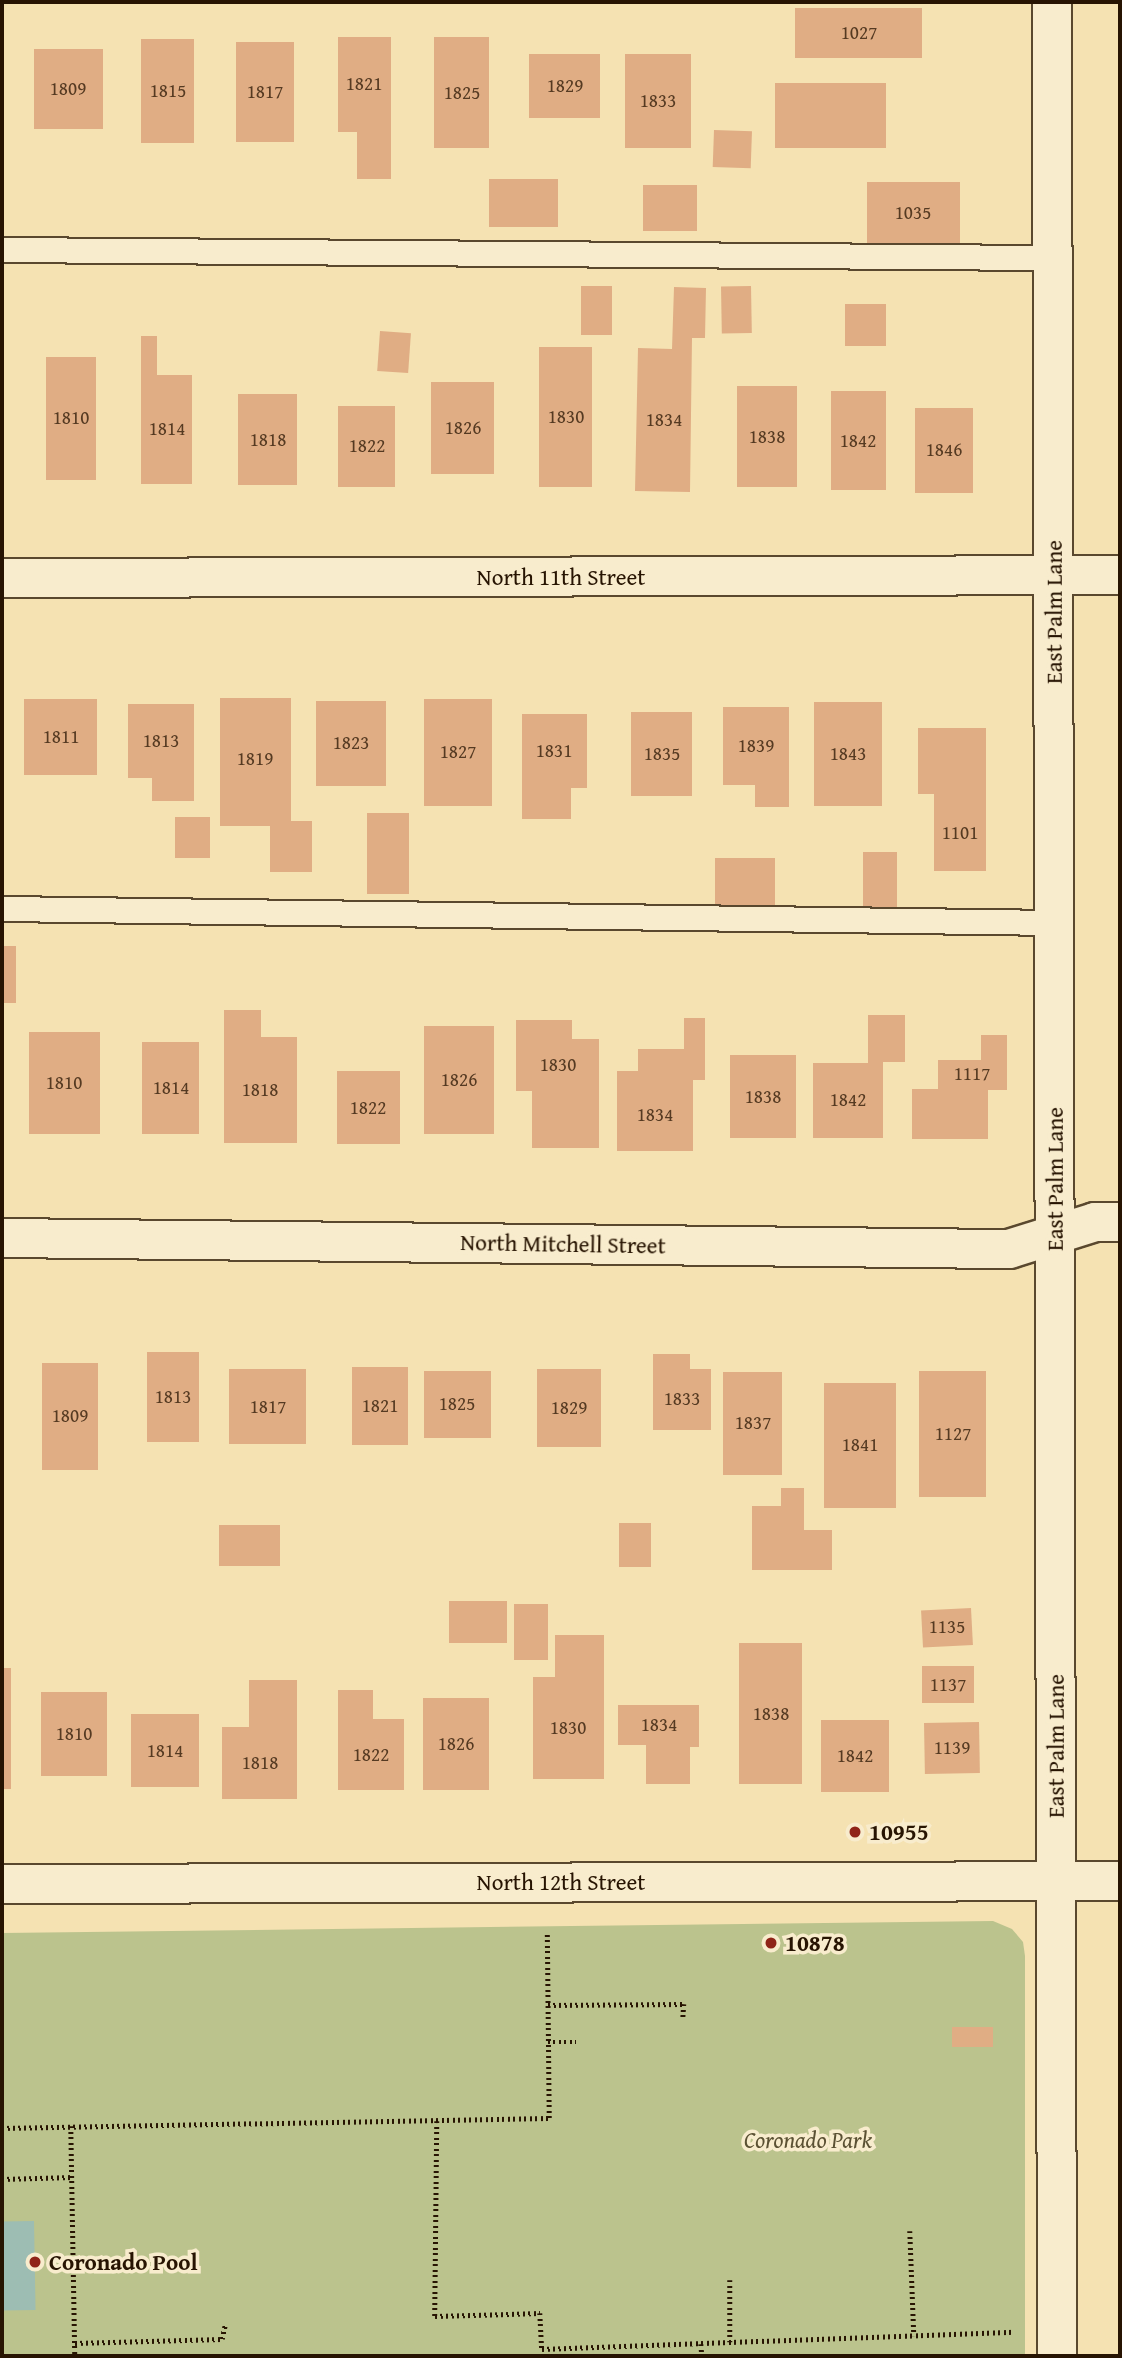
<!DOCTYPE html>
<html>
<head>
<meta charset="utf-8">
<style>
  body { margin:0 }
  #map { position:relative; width:1122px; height:2358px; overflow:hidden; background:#f5e2b2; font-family:"Gentium Book Plus",serif }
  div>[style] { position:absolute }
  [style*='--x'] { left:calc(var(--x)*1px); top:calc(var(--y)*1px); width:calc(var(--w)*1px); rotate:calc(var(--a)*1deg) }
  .green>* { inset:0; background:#bbc38d }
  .water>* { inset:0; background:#9dbdb3; transform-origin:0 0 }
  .building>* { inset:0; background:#e0ad84; transform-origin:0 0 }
  .path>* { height:4.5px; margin-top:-2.25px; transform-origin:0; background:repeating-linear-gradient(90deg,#271402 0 2px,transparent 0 5.5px) }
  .roads { filter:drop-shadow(2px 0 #5a482e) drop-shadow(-2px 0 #5a482e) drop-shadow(0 2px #5a482e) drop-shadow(0 -2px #5a482e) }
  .lane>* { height:24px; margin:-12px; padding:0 12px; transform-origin:12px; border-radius:12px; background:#f8eccd }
  .street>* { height:38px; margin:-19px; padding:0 19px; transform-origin:19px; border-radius:19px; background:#f8eccd }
  .secondary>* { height:38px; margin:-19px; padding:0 19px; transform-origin:19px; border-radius:19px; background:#f8eccd }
  .dots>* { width:19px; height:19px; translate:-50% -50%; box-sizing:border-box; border:4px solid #f8eccd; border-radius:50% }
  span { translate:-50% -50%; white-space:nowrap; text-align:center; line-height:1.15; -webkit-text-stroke:7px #f8eccd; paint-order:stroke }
  .number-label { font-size:19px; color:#553a22 }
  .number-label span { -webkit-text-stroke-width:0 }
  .street-label { font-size:23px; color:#271402 }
  .poi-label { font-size:23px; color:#271402; font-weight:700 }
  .left { translate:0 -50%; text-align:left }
  .park-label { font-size:23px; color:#5b5133; font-style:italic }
  .frame { position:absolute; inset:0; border:4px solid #271402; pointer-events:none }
</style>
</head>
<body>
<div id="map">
  <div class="green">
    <div style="clip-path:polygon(993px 1921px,1012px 1929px,1023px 1942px,1025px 1956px,1025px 2356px,2px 2356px,2px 1933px)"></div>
  </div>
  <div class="water">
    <div style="left:34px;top:2221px;width:89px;height:32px;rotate:89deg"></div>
  </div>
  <div class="building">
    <div style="left:795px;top:8px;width:127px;height:50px"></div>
    <div style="clip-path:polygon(338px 37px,391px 37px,391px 179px,357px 179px,357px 132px,338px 132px)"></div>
    <div style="left:434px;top:37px;width:55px;height:111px"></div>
    <div style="left:141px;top:39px;width:53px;height:104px"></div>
    <div style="left:236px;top:42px;width:58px;height:100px"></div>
    <div style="left:34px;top:49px;width:69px;height:80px"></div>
    <div style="left:529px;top:54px;width:71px;height:64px"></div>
    <div style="left:625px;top:54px;width:66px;height:94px"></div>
    <div style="left:775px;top:83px;width:111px;height:65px"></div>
    <div style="left:714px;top:130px;width:38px;height:37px;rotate:2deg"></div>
    <div style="left:489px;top:179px;width:69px;height:48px"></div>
    <div style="left:867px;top:182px;width:93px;height:63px"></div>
    <div style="left:643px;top:185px;width:54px;height:46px"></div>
    <div style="left:581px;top:286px;width:31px;height:49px"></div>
    <div style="left:751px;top:286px;width:47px;height:30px;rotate:89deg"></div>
    <div style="clip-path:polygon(674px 287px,706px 288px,705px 338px,692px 338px,690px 492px,635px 491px,638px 348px,672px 349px)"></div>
    <div style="left:845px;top:304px;width:41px;height:42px"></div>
    <div style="left:380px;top:331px;width:31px;height:40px;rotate:4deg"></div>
    <div style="clip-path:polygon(141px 336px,157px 336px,157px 375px,192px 375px,192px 484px,141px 484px)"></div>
    <div style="left:539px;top:347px;width:53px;height:140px"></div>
    <div style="left:46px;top:357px;width:50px;height:123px"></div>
    <div style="left:431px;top:382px;width:63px;height:92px"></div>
    <div style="left:737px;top:386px;width:60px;height:101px"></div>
    <div style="left:831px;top:391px;width:55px;height:99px"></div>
    <div style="left:238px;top:394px;width:59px;height:91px"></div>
    <div style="left:338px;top:406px;width:57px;height:81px"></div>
    <div style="left:915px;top:408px;width:58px;height:85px"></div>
    <div style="clip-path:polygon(220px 698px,291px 698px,291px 821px,312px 821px,312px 872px,270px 872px,270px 826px,220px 826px)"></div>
    <div style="left:24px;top:699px;width:73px;height:76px"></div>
    <div style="left:424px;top:699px;width:68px;height:107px"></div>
    <div style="left:316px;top:701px;width:70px;height:85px"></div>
    <div style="left:814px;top:702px;width:68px;height:104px"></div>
    <div style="clip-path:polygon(128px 704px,194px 704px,194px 801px,152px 801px,152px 778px,128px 778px)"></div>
    <div style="clip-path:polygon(723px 707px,789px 707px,789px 807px,755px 807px,755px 785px,723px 785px)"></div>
    <div style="left:631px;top:712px;width:61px;height:84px"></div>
    <div style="clip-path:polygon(522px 714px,587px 714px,587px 788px,571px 788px,571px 819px,522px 819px)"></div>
    <div style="clip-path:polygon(918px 728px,986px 728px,986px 871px,934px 871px,934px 794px,918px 794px)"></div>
    <div style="left:367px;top:813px;width:42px;height:81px"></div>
    <div style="left:175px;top:817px;width:35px;height:41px"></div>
    <div style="left:863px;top:852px;width:34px;height:58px"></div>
    <div style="left:715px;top:858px;width:60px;height:52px"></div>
    <div style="left:2px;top:946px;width:14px;height:57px"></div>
    <div style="clip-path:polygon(224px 1010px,261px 1010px,261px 1037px,297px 1037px,297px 1143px,224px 1143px)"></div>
    <div style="clip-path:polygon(868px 1015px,905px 1015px,905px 1062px,883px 1062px,883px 1138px,813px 1138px,813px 1063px,868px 1063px)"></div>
    <div style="clip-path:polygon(684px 1018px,705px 1018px,705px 1080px,693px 1080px,693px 1151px,617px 1151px,617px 1071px,638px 1071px,638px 1049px,684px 1049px)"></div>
    <div style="clip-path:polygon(516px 1020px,572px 1020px,572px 1039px,599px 1039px,599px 1148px,532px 1148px,532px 1091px,516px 1091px)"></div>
    <div style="left:424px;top:1026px;width:70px;height:108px"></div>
    <div style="left:29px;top:1032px;width:71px;height:102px"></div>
    <div style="clip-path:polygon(981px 1035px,1007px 1035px,1007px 1090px,988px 1090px,988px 1139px,912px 1139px,912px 1089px,938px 1089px,938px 1060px,981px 1060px)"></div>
    <div style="left:142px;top:1042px;width:57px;height:92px"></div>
    <div style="left:730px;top:1055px;width:66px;height:83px"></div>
    <div style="left:337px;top:1071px;width:63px;height:73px"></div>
    <div style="left:147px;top:1352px;width:52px;height:90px"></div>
    <div style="clip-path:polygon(653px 1354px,690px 1354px,690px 1369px,711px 1369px,711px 1430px,653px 1430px)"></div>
    <div style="left:42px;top:1363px;width:56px;height:107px"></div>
    <div style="left:352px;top:1367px;width:56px;height:78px"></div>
    <div style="left:229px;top:1369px;width:77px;height:75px"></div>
    <div style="left:537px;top:1369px;width:64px;height:78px"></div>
    <div style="left:424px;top:1371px;width:67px;height:67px"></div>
    <div style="left:919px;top:1371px;width:67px;height:126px"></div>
    <div style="left:723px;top:1372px;width:59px;height:103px"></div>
    <div style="left:824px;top:1383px;width:72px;height:125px"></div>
    <div style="clip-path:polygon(781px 1488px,804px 1488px,804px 1530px,832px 1530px,832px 1570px,752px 1570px,752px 1506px,781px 1506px)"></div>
    <div style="left:619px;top:1523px;width:32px;height:44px"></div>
    <div style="left:219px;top:1525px;width:61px;height:41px"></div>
    <div style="left:449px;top:1601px;width:58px;height:42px"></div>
    <div style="left:514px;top:1604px;width:34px;height:56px"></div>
    <div style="left:971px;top:1608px;width:37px;height:50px;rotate:87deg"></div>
    <div style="clip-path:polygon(555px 1635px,604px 1635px,604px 1779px,533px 1779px,533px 1677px,555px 1677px)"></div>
    <div style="left:739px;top:1643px;width:63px;height:141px"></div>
    <div style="left:974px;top:1666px;width:37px;height:52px;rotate:90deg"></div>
    <div style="left:2px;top:1668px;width:9px;height:121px"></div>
    <div style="clip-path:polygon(249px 1680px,297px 1680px,297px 1799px,222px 1799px,222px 1727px,249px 1727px)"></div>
    <div style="clip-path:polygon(338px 1690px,373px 1690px,373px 1719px,404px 1719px,404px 1790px,338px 1790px)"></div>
    <div style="left:41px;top:1692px;width:66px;height:84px"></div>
    <div style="left:423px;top:1698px;width:66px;height:92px"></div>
    <div style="clip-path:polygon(618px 1705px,699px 1705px,699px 1747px,690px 1747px,690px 1784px,646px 1784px,646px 1745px,618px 1745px)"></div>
    <div style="left:131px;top:1714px;width:68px;height:73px"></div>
    <div style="left:821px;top:1720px;width:68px;height:72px"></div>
    <div style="left:979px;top:1722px;width:51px;height:55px;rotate:89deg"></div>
    <div style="left:952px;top:2027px;width:41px;height:20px"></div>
  </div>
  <div class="path">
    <div style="--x:548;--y:2005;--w:136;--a:-0.4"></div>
    <div style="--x:684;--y:2004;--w:15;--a:94"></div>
    <div style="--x:548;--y:2042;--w:28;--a:0"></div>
    <div style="--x:437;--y:2121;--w:195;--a:90.6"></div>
    <div style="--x:435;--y:2316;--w:105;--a:-1.6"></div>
    <div style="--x:540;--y:2313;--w:36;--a:87"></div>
    <div style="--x:542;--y:2349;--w:473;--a:-2.1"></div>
    <div style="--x:71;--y:2126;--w:230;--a:89"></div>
    <div style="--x:2;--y:2128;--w:547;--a:-1.05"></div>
    <div style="--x:549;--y:2118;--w:186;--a:-90.6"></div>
    <div style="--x:2;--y:2179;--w:71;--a:-1.6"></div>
    <div style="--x:910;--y:2231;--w:105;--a:87.8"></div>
    <div style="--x:730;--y:2280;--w:62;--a:90"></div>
    <div style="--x:75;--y:2343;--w:147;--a:-1.6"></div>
    <div style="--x:222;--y:2339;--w:14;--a:-78"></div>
    <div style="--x:701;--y:2344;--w:12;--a:85"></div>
  </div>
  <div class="roads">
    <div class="lane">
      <div style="--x:2;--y:250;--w:1051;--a:0.44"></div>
      <div style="--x:2;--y:909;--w:1052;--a:0.76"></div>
    </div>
    <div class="street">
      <div style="--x:1052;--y:2;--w:2354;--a:89.88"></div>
      <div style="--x:2;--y:578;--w:1118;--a:-0.15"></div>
      <div style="--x:2;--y:1238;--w:1007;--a:0.63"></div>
      <div style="--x:1009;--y:1249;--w:90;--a:-17.4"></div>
      <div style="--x:1095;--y:1222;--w:25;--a:0"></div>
    </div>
    <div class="secondary">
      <div style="--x:2;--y:1884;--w:1118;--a:-0.15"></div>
    </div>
  </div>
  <div class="dots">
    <div style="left:855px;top:1832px;background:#8f2418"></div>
    <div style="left:771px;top:1943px;background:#8f2418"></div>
    <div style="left:35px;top:2262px;background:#8f2418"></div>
  </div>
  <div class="number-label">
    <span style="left:859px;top:33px">1027</span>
    <span style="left:364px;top:84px">1821</span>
    <span style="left:565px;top:86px">1829</span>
    <span style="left:68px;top:89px">1809</span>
    <span style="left:168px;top:91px">1815</span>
    <span style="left:265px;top:92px">1817</span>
    <span style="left:462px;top:93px">1825</span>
    <span style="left:658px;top:101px">1833</span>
    <span style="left:913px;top:213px">1035</span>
    <span style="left:566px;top:417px">1830</span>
    <span style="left:71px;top:418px">1810</span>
    <span style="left:664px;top:420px">1834</span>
    <span style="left:463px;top:428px">1826</span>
    <span style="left:167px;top:429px">1814</span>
    <span style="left:767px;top:437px">1838</span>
    <span style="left:268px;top:440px">1818</span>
    <span style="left:858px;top:441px">1842</span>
    <span style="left:367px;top:446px">1822</span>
    <span style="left:944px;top:450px">1846</span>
    <span style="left:61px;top:737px">1811</span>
    <span style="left:161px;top:741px">1813</span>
    <span style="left:351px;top:743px">1823</span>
    <span style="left:756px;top:746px">1839</span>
    <span style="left:554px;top:751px">1831</span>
    <span style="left:458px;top:752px">1827</span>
    <span style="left:662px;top:754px">1835</span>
    <span style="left:848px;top:754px">1843</span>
    <span style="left:255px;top:759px">1819</span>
    <span style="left:960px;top:833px">1101</span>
    <span style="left:558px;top:1065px">1830</span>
    <span style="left:972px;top:1074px">1117</span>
    <span style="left:459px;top:1080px">1826</span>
    <span style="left:64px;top:1083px">1810</span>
    <span style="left:171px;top:1088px">1814</span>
    <span style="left:260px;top:1090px">1818</span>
    <span style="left:763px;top:1097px">1838</span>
    <span style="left:848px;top:1100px">1842</span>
    <span style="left:368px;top:1108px">1822</span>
    <span style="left:655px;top:1115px">1834</span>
    <span style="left:173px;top:1397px">1813</span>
    <span style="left:682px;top:1399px">1833</span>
    <span style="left:457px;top:1404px">1825</span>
    <span style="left:380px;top:1406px">1821</span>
    <span style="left:268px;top:1407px">1817</span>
    <span style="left:569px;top:1408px">1829</span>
    <span style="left:70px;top:1416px">1809</span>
    <span style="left:753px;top:1423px">1837</span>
    <span style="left:953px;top:1434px">1127</span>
    <span style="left:860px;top:1445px">1841</span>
    <span style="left:947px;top:1627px">1135</span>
    <span style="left:948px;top:1685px">1137</span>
    <span style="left:771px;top:1714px">1838</span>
    <span style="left:659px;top:1725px">1834</span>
    <span style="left:568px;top:1728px">1830</span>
    <span style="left:74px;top:1734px">1810</span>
    <span style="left:456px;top:1744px">1826</span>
    <span style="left:952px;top:1748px">1139</span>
    <span style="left:165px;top:1751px">1814</span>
    <span style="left:371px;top:1755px">1822</span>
    <span style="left:855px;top:1756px">1842</span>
    <span style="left:260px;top:1763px">1818</span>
  </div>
  <div class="street-label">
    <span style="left:561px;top:577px">North 11th Street</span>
    <span style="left:1054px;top:612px;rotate:-90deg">East Palm Lane</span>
    <span style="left:1055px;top:1179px;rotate:-90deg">East Palm Lane</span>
    <span style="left:563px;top:1244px;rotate:1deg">North Mitchell Street</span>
    <span style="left:1056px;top:1746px;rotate:-90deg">East Palm Lane</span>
    <span style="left:561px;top:1882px">North 12th Street</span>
  </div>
  <div class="poi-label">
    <span class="left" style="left:869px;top:1832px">10955</span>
    <span class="left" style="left:785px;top:1943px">10878</span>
    <span class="left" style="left:49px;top:2262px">Coronado Pool</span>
  </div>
  <div class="park-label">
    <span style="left:808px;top:2140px">Coronado Park</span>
  </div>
  <div class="frame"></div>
</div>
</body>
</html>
